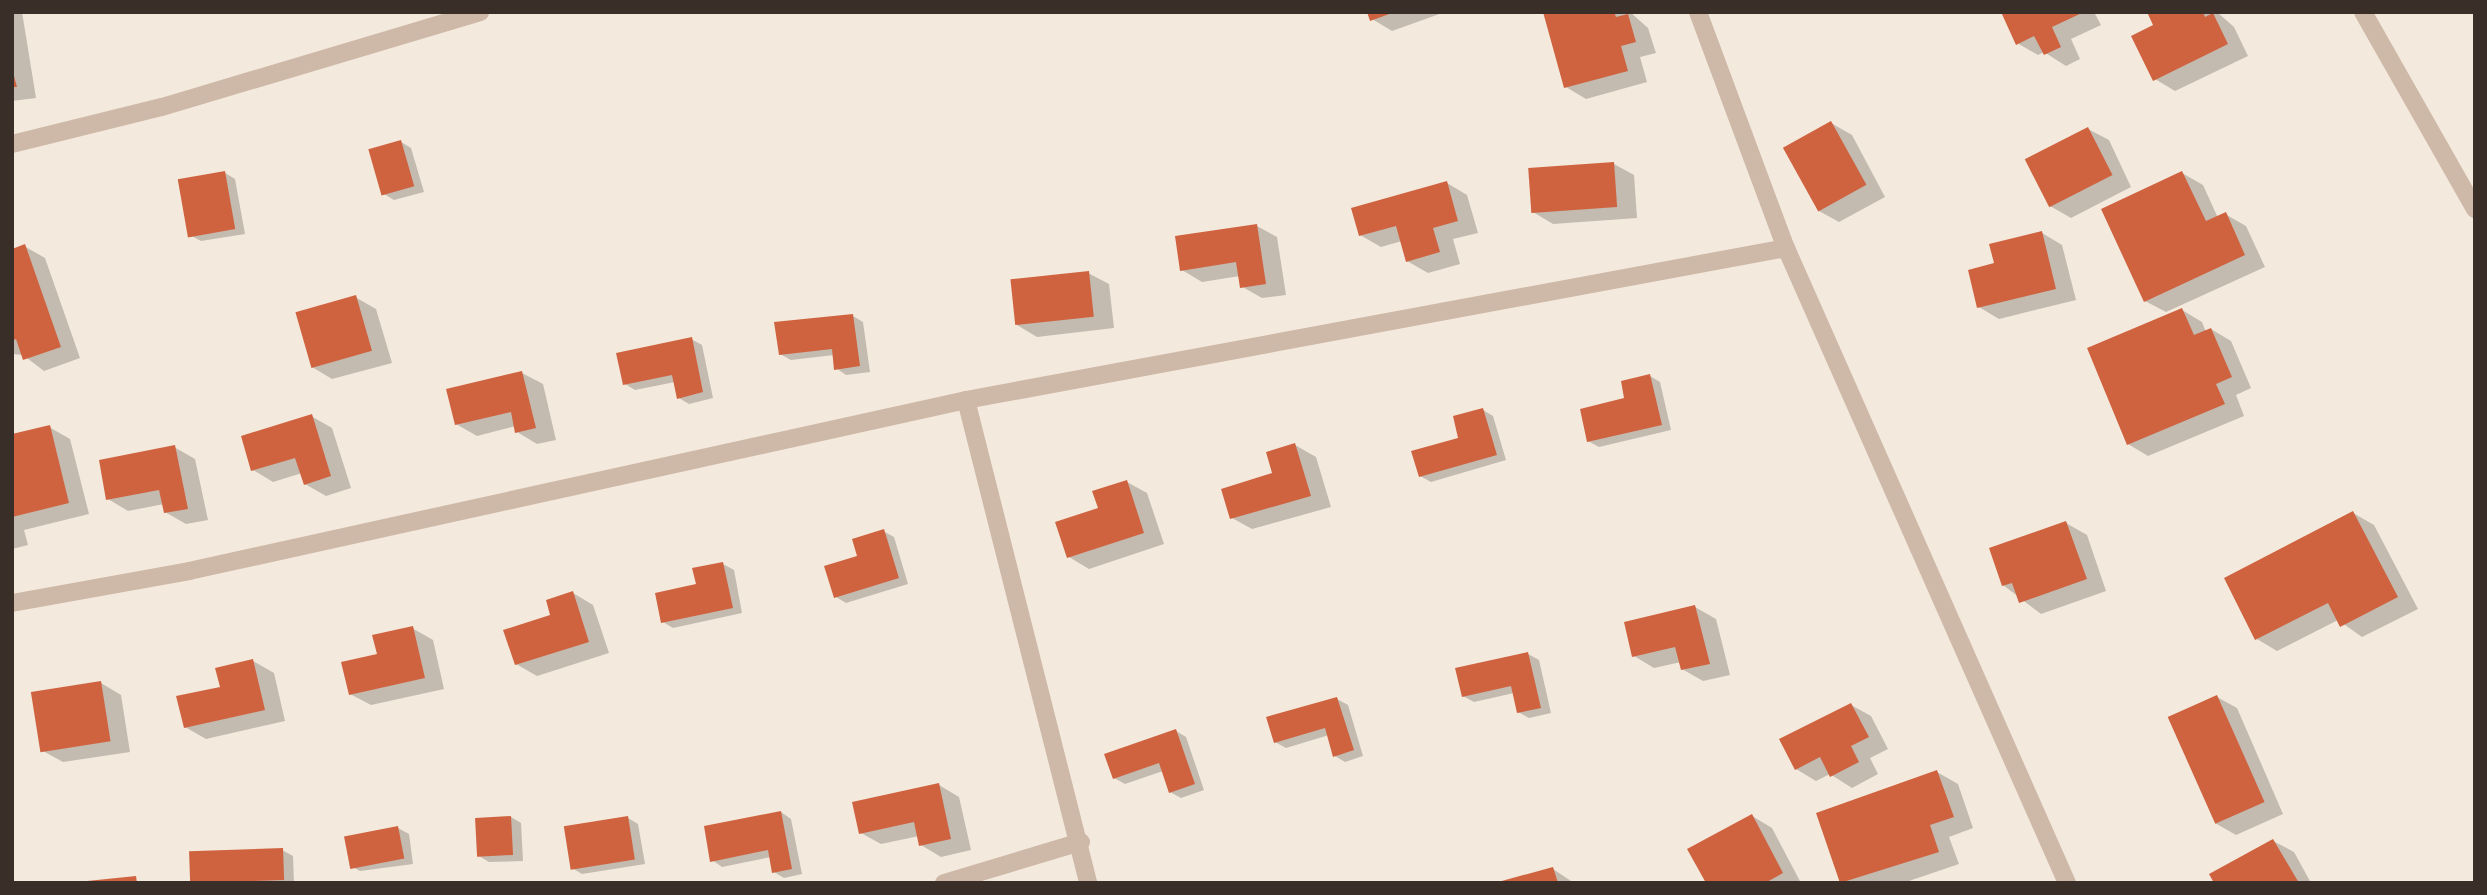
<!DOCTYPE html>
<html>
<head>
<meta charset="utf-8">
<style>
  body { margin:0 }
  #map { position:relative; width:2487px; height:895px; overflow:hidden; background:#f4e9dd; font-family:"Roboto Condensed",sans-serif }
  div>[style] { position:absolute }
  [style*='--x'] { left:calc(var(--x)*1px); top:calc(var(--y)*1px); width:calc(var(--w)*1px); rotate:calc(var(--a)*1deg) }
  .shadow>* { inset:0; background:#0003 }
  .building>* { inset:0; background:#cf6340; transform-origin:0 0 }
  .minor>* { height:18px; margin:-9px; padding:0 9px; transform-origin:9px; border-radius:9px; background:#ceb9a8 }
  span { translate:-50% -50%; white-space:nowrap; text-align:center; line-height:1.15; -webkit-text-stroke:6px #fbf3ea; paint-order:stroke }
  .frame { position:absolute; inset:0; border:14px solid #3a2e28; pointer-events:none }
</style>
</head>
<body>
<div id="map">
  <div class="shadow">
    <div style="clip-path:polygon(12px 12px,22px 12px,36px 98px,12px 101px)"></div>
    <div style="clip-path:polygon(1369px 12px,1445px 12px,1392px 31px,1372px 19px)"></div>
    <div style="clip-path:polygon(1545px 12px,1630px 12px,1648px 28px,1656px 53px,1640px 57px,1647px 82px,1586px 99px,1566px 87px)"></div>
    <div style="clip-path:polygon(2003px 12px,2094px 12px,2101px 25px,2071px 39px,2080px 59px,2066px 66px,2044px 52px,2038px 55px,2017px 43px)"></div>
    <div style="clip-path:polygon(2149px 12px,2217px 12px,2234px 27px,2248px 56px,2175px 91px,2155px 79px,2156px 25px)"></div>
    <div style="clip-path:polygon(1831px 123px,1852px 135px,1885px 197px,1839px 222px,1819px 211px)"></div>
    <div style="clip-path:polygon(2088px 129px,2109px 140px,2131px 187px,2071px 218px,2050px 206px)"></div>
    <div style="clip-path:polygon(401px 142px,411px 148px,424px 192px,394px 200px,384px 194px)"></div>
    <div style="clip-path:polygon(1614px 164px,1634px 175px,1637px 218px,1553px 224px,1533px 212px)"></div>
    <div style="clip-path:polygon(225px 173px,235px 179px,245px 234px,201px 241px,190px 235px)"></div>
    <div style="clip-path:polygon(2182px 173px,2203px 185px,2218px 218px,2225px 214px,2246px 226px,2265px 267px,2166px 312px,2145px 301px)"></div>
    <div style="clip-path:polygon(1447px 183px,1467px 195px,1478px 233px,1453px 239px,1460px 264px,1428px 273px,1407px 261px,1402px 241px,1381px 247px,1360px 235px)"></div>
    <div style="clip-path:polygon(1257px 226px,1277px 237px,1286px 295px,1262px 298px,1241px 286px,1240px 276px,1202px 282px,1182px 270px)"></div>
    <div style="clip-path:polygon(2042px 233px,2062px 245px,2076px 300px,1999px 319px,1979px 307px,1996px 265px)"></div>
    <div style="clip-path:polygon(24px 246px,45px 258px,80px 358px,44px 371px,23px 355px,12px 354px,12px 250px)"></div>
    <div style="clip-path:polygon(1088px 273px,1109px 284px,1114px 328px,1037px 337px,1017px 325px)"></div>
    <div style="clip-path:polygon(355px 297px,376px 309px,392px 363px,332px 379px,312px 367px)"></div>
    <div style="clip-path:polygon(2182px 310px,2202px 322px,2206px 332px,2211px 329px,2231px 341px,2251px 388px,2236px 395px,2244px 416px,2148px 456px,2128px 444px)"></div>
    <div style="clip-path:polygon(853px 316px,863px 322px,870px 372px,846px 375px,836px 368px,834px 355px,791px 360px,780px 354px)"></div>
    <div style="clip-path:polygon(691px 339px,702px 345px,713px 398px,689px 404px,679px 398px,675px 382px,635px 390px,625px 384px)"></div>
    <div style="clip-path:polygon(522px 373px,543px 384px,556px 440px,537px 444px,517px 432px,516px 426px,477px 436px,456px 424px)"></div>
    <div style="clip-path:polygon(1650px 376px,1660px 382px,1671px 430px,1599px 447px,1588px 441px)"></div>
    <div style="clip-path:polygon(1483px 410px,1493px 416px,1506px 460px,1431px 482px,1420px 476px,1461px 439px)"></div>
    <div style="clip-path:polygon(311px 416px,332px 428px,351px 488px,326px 496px,305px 484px,302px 473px,273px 482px,253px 470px)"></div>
    <div style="clip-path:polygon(49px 427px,70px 439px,89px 514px,24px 530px,28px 545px,12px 549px,12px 436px)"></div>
    <div style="clip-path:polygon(1295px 445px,1316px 457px,1331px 507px,1252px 529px,1232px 518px,1275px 475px)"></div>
    <div style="clip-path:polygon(174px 447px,195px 459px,208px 520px,186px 524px,165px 512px,164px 504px,128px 511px,108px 499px)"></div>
    <div style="clip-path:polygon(1127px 482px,1147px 493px,1164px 544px,1089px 569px,1069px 557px,1100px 510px)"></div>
    <div style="clip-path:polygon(2353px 513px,2374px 525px,2418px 609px,2362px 637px,2338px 620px,2277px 651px,2257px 639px)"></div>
    <div style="clip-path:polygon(2066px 523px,2087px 535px,2106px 591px,2041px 614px,2003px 585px)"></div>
    <div style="clip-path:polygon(883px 531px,894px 537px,908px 584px,846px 603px,836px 597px,859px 558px)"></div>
    <div style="clip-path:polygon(723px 564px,734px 570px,742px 613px,673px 628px,663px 622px)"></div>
    <div style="clip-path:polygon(573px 593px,593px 605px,609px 653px,537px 676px,516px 664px)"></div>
    <div style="clip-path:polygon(1695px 607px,1716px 619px,1730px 675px,1703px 681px,1682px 669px,1681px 662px,1654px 668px,1634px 656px)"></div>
    <div style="clip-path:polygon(412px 628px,433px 640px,444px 689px,371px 705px,350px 694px,379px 656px)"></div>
    <div style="clip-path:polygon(1528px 654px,1539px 660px,1551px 713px,1529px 718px,1518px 712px,1514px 693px,1474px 702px,1463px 696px)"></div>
    <div style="clip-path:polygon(253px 661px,274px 673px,285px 721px,206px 739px,185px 727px)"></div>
    <div style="clip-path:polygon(101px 683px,121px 695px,130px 752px,63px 762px,43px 751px)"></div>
    <div style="clip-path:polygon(2217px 697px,2237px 708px,2283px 814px,2236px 835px,2215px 823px)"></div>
    <div style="clip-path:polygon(1337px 699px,1348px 705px,1363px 756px,1345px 762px,1335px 756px,1329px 735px,1286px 748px,1275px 742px)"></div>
    <div style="clip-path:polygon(1851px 705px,1871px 716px,1888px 749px,1870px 758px,1878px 774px,1852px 788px,1830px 774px,1816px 781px,1796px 769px)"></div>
    <div style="clip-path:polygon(1176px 731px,1186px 737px,1204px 790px,1181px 798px,1170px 792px,1163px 771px,1125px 784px,1114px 778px)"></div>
    <div style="clip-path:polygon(1937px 772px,1958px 784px,1973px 828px,1949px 837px,1959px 864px,1903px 883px,1842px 883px,1818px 814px)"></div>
    <div style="clip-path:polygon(939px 785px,959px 797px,971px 850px,941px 857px,921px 845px,919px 836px,881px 844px,861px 833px)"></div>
    <div style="clip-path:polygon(781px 812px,791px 819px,802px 874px,784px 878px,774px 872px,771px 857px,722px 867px,712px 860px)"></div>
    <div style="clip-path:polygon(1752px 816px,1772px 828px,1801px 883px,1708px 883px)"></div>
    <div style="clip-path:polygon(511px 817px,521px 823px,523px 861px,489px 862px,479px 856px)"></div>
    <div style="clip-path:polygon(628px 818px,638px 824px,645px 864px,582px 874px,572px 868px)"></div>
    <div style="clip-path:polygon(398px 828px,409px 834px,413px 864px,360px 871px,349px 865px)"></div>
    <div style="clip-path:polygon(2273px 841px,2294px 852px,2311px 883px,2216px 883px)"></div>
    <div style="clip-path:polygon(282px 850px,293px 856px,294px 883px,193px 883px)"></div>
    <div style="clip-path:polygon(1553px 869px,1574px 883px,1501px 883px)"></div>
  </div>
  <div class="building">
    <div style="clip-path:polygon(1367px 12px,1392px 12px,1392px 13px,1370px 21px)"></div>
    <div style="clip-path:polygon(1543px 12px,1614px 12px,1616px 17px,1628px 14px,1636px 42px,1621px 46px,1628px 71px,1564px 88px)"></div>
    <div style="clip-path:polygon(2001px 12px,2084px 12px,2052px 27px,2061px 47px,2044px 55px,2034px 36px,2016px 45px)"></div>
    <div style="clip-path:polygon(2147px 12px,2203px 12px,2205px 17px,2213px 13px,2228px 44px,2153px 81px,2131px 36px,2153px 25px)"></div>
    <div style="clip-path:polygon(12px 69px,17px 87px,12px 87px)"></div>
    <div style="left:1831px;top:121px;width:73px;height:55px;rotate:61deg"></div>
    <div style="left:2088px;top:127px;width:54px;height:71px;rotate:63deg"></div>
    <div style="left:401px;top:140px;width:48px;height:34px;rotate:74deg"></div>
    <div style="left:1614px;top:162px;width:45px;height:86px;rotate:86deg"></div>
    <div style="left:225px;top:171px;width:59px;height:48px;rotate:80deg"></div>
    <div style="clip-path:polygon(2182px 171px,2206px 221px,2226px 212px,2245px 255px,2144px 302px,2101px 209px)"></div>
    <div style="clip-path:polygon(1447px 181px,1458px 221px,1433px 228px,1440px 252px,1406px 262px,1396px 226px,1359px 236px,1351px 208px)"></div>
    <div style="clip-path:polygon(1257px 224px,1266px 284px,1240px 288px,1236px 262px,1180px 271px,1175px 236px)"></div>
    <div style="clip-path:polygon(2042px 231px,2056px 289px,1977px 308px,1968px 270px,1994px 263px,1989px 244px)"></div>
    <div style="clip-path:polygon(25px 244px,61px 347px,23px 360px,16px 339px,12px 341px,12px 249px)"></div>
    <div style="left:1089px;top:271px;width:46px;height:79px;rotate:84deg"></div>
    <div style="left:356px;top:295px;width:58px;height:63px;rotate:74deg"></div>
    <div style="clip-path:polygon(2182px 308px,2194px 335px,2211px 328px,2232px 377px,2216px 384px,2225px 404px,2127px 445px,2087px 348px)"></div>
    <div style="clip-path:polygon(853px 314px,860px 366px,834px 370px,832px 349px,779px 355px,774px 322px)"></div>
    <div style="clip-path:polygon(692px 337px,703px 392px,677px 399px,672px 375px,623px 385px,616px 353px)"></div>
    <div style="clip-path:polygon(522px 371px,536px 428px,515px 433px,511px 412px,455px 425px,446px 389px)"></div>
    <div style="clip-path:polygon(1650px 374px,1662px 425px,1587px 442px,1580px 409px,1624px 398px,1621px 381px)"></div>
    <div style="clip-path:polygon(1483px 408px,1497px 455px,1419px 477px,1411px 451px,1458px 438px,1453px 416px)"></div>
    <div style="clip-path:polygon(312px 414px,331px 476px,304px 485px,295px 458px,251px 471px,241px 436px)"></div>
    <div style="clip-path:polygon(50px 425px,69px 503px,12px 517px,12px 434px)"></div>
    <div style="clip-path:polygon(1295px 443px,1311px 496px,1230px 519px,1221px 489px,1272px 473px,1266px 452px)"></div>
    <div style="clip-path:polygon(175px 445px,188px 509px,164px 513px,159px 490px,106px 500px,99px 460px)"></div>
    <div style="clip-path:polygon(1127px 480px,1144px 533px,1067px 558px,1055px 522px,1098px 508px,1092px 491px)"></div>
    <div style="clip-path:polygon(2353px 511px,2398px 597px,2340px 627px,2328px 603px,2255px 640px,2224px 578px)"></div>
    <div style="clip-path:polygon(2066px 521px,2087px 579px,2019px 603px,2012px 583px,2002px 586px,1989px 548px)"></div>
    <div style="clip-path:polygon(884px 529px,899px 578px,834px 598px,824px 566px,857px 556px,852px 539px)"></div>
    <div style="clip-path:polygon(723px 562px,733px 608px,661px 623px,655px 593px,696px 584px,692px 568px)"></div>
    <div style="clip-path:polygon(573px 591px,589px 642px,515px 665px,503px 630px,550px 615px,546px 600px)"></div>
    <div style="clip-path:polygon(1695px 605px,1710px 664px,1681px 670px,1675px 647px,1632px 657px,1624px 622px)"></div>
    <div style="clip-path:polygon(413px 626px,425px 678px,349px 695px,341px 662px,377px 654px,372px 635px)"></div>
    <div style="clip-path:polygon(1528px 652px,1541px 708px,1517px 713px,1511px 686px,1462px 697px,1455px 668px)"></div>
    <div style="clip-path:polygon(253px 659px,265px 710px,184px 728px,176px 696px,220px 687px,215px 668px)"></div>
    <div style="left:101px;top:681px;width:61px;height:71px;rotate:81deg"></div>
    <div style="left:2217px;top:695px;width:117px;height:54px;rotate:66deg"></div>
    <div style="clip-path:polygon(1337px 697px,1354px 750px,1333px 757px,1325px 728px,1274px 743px,1266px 717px)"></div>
    <div style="clip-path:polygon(1851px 703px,1869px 737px,1851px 746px,1859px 762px,1830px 777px,1820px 757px,1795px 770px,1779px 739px)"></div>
    <div style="clip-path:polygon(1176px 729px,1195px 784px,1169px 793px,1159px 763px,1113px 779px,1104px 754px)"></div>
    <div style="clip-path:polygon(1937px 770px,1954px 817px,1930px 825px,1939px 852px,1840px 883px,1816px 813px)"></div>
    <div style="clip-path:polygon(939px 783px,951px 839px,919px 846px,914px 822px,859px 834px,852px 802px)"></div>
    <div style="clip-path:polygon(781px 811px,792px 869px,772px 873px,768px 850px,710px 862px,704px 826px)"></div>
    <div style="clip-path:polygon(1752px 814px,1783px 873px,1765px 883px,1706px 883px,1687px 849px)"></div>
    <div style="left:511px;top:816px;width:39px;height:36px;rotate:87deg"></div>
    <div style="left:628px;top:816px;width:44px;height:65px;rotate:81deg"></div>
    <div style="left:398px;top:826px;width:33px;height:55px;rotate:79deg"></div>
    <div style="clip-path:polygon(2273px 839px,2299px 883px,2214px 883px,2209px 874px)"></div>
    <div style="left:283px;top:848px;width:32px;height:94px;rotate:88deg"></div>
    <div style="clip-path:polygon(1553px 867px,1558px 883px,1498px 883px,1498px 882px)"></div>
    <div style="clip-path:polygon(136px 876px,137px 883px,88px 883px,87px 881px)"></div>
  </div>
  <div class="minor">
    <div style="--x:1698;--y:12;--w:252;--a:69.6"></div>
    <div style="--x:1786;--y:248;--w:694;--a:66.13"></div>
    <div style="--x:2363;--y:12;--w:227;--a:60.4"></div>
    <div style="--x:12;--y:144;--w:154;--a:-13.9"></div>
    <div style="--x:162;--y:107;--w:332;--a:-16.6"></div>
    <div style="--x:966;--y:400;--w:498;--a:75.8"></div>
    <div style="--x:12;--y:603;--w:180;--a:-10.2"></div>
    <div style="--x:189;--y:571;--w:796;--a:-12.41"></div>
    <div style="--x:966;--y:400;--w:834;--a:-10.5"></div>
    <div style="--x:944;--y:883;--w:143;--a:-16.7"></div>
  </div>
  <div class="frame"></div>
</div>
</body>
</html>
